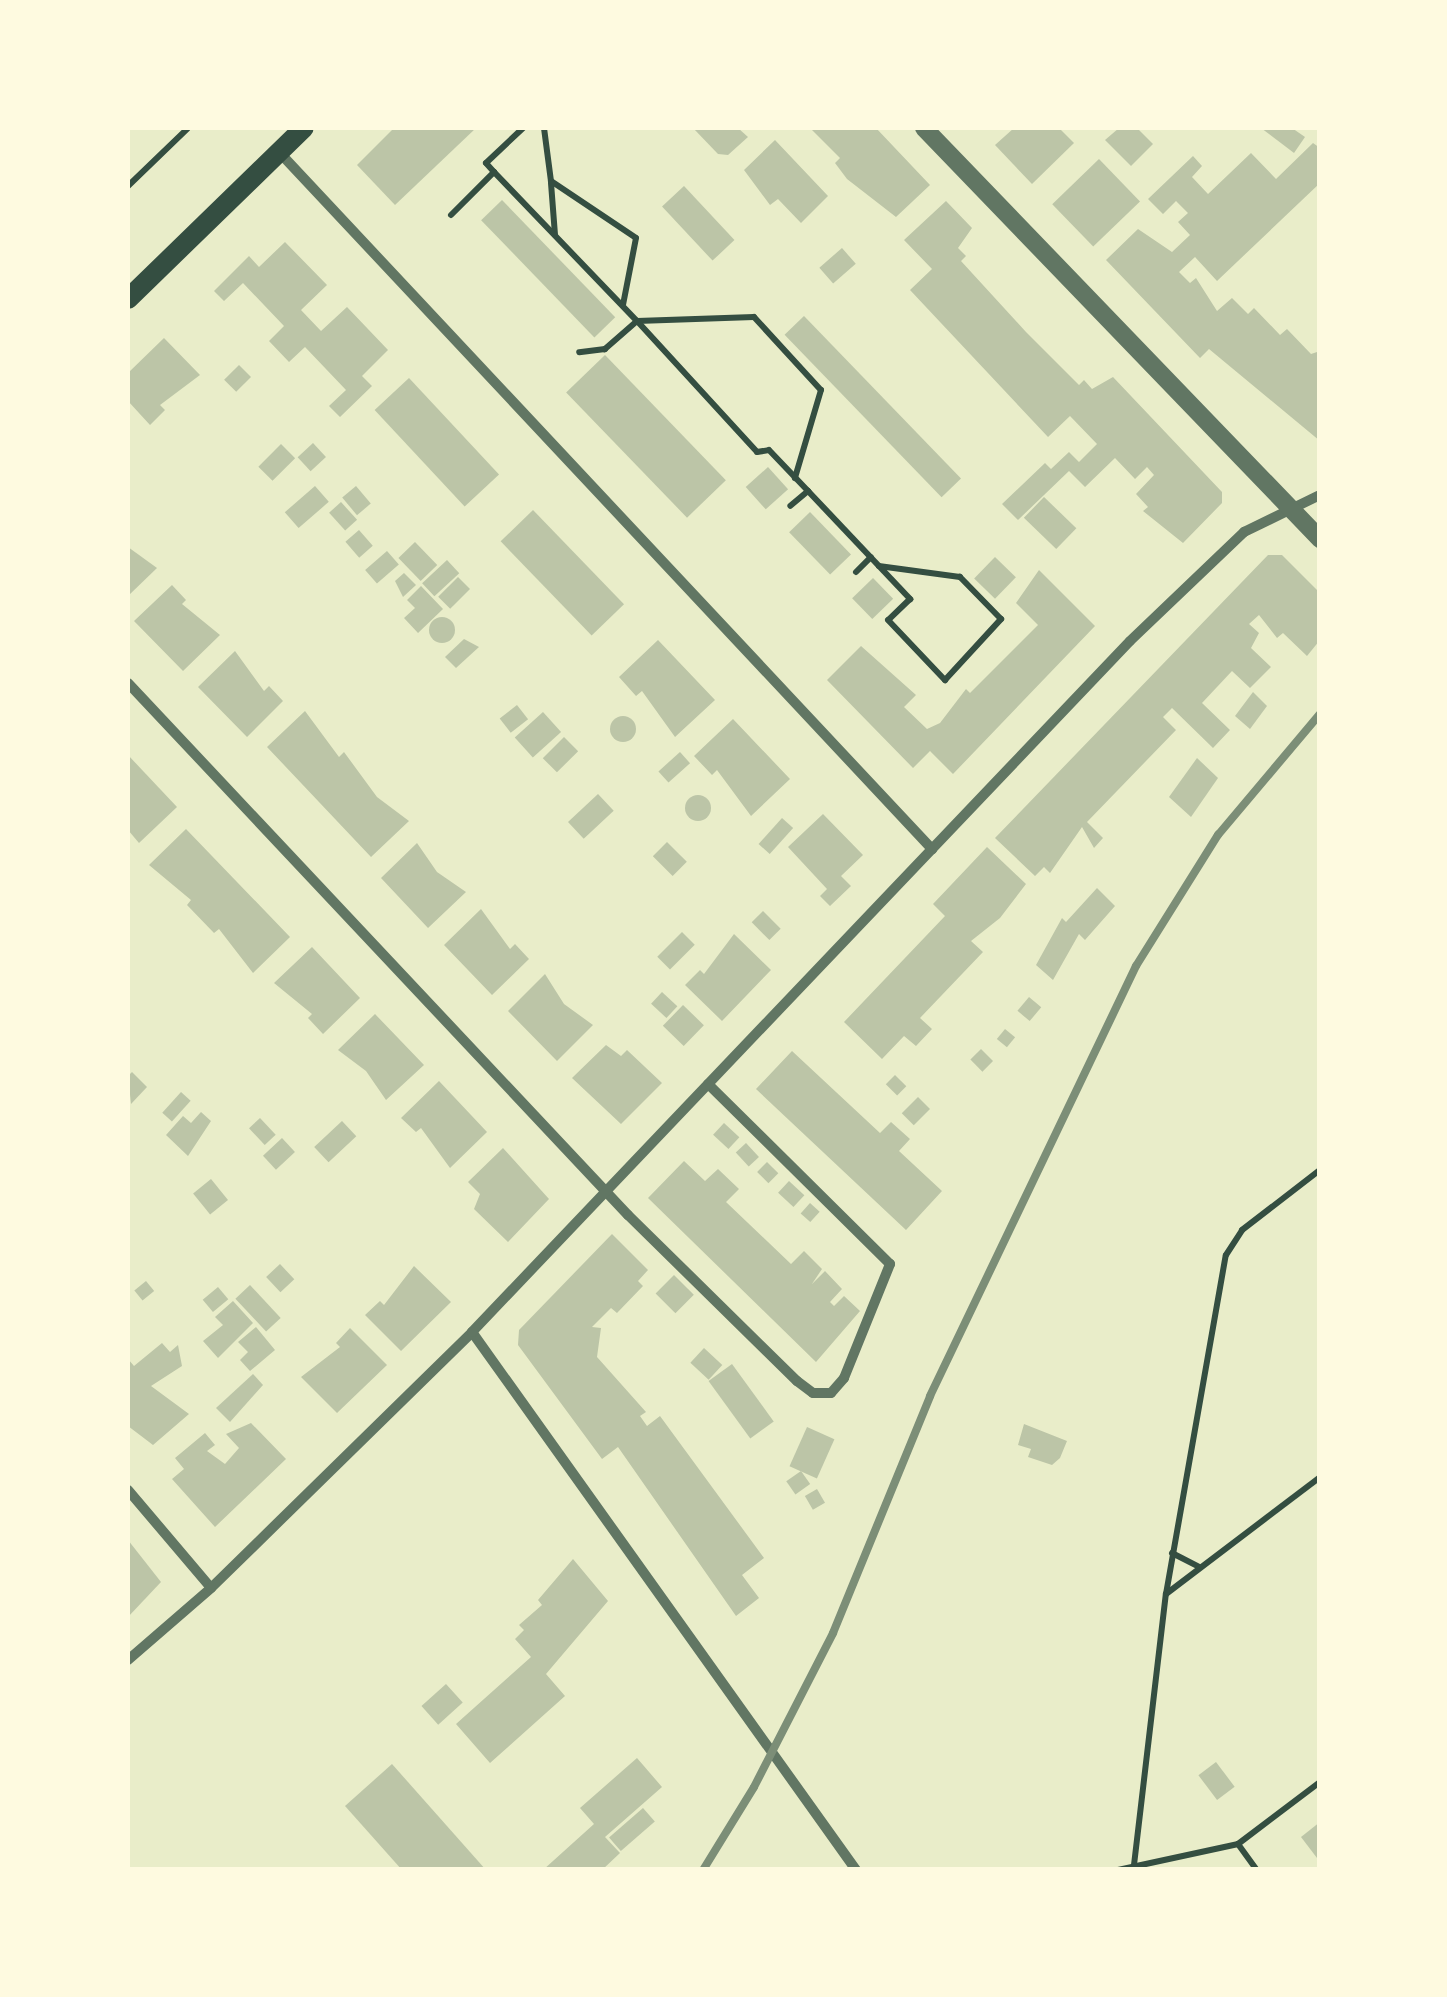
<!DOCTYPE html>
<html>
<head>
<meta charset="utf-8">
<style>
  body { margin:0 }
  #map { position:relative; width:1447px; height:1997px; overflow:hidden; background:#e9edc9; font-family:Helvetica,sans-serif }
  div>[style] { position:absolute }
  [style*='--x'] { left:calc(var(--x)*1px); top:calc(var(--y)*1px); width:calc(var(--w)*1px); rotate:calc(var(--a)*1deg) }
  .building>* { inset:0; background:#bcc5a7; transform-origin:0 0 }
  .round { border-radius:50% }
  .path>* { height:6px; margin:-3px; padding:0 3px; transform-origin:3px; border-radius:3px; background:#344e41 }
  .minor>* { height:10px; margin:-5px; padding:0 5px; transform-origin:5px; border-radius:5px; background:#617663 }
  .tertiary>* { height:18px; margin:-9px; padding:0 9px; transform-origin:9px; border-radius:9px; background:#617663 }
  .secondary>* { height:20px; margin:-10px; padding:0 10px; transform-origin:10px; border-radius:10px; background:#344e41 }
  .rail>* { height:8px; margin:-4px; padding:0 4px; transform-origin:4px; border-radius:4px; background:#7c8e77 }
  span { translate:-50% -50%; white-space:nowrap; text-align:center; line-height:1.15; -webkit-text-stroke:10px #fefae0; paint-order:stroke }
  .frame { position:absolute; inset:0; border:130px solid #fefae0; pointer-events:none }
</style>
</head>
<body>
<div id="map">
  <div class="building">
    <div style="clip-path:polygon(394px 128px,476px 128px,395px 205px,357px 165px)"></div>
    <div style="clip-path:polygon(693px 128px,738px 128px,748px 137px,728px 155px,718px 154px)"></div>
    <div style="clip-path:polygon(810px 128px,876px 128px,930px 185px,896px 217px,847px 179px,835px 163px,840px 158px)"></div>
    <div style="clip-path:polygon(1014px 128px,1059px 128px,1074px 143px,1032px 184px,995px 145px)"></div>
    <div style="clip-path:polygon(1119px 128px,1137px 128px,1153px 144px,1131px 166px,1105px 140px)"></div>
    <div style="clip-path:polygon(1261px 128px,1292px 128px,1305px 137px,1294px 153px)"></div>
    <div style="clip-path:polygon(775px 140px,828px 196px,801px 223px,778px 199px,770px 205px,744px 170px)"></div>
    <div style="clip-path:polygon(1313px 143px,1320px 148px,1320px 183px,1217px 281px,1195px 257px,1179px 272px,1190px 283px,1196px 278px,1217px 311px,1232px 298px,1248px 314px,1254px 308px,1280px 335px,1287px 329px,1311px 354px,1320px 351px,1320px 441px,1209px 349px,1200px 358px,1106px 260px,1138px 229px,1172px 252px,1190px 235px,1178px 222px,1188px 213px,1176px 201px,1163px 214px,1148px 199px,1193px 156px,1202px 166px,1192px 177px,1208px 194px,1251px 153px,1276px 179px)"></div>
    <div style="left:1099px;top:159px;width:59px;height:65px;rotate:46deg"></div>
    <div style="left:684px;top:186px;width:74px;height:30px;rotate:47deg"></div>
    <div style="left:502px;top:200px;width:163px;height:29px;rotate:46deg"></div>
    <div style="clip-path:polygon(946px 201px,972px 228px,958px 248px,966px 256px,961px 261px,1026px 332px,1079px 385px,1084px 380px,1092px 389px,1113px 377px,1222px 492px,1222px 503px,1183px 543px,1143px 511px,1148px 507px,1136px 494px,1154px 475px,1147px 467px,1135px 479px,1115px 458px,1085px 487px,1069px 471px,1018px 520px,1002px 504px,1045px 463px,1051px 469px,1069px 452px,1079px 462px,1097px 444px,1070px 416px,1048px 437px,910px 290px,932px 269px,904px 240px)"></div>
    <div style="clip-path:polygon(285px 242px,327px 285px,301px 310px,321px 331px,347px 307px,388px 350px,362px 376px,372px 386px,340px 417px,329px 406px,346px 390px,305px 347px,289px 362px,269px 341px,284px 326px,243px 283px,224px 301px,214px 291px,249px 256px,259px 267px)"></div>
    <div style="left:842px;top:248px;width:21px;height:30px;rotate:49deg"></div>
    <div style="left:804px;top:316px;width:226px;height:27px;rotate:46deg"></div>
    <div style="clip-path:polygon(164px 338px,200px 375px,160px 405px,165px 410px,150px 425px,128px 401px,128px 373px)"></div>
    <div style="left:605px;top:355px;width:174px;height:54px;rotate:46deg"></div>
    <div style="left:239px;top:365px;width:17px;height:21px;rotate:45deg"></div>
    <div style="left:409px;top:378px;width:132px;height:47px;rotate:47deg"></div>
    <div style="left:313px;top:443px;width:19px;height:21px;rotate:47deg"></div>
    <div style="left:281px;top:444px;width:20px;height:32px;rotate:45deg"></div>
    <div style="left:768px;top:467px;width:30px;height:30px;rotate:48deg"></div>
    <div style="left:315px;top:486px;width:21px;height:40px;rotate:49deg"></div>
    <div style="left:356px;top:486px;width:23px;height:18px;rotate:50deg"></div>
    <div style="left:1044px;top:497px;width:45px;height:29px;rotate:44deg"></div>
    <div style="left:341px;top:502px;width:24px;height:16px;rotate:48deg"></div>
    <div style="left:533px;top:510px;width:131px;height:45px;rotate:46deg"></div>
    <div style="left:810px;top:512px;width:59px;height:29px;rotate:46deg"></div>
    <div style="left:359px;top:530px;width:21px;height:18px;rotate:49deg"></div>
    <div style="left:415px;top:542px;width:32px;height:23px;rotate:46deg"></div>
    <div style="clip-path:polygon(128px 547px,157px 568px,128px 596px)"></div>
    <div style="left:387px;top:551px;width:18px;height:29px;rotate:49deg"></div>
    <div style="clip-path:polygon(1268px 555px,1282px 555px,1320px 593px,1320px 640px,1307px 656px,1283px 633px,1277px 638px,1259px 615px,1249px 624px,1259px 633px,1251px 648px,1271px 667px,1250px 688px,1232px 671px,1202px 703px,1230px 730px,1213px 748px,1172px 708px,1163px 717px,1176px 730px,1087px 822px,1103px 838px,1094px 848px,1082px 827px,1050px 873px,1044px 867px,1035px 876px,995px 838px)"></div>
    <div style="left:995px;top:557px;width:29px;height:30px;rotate:44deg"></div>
    <div style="left:447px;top:560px;width:18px;height:34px;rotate:47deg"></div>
    <div style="clip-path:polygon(1039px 570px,1095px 626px,953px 774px,930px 751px,913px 768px,827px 680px,861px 646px,916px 695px,904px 707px,927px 729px,940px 723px,966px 689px,970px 693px,1038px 625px,1016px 603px)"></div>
    <div style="clip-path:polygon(404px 573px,416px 585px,403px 597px,395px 581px)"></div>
    <div style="left:458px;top:577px;width:17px;height:28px;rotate:45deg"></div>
    <div style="left:873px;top:578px;width:29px;height:29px;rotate:46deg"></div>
    <div style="clip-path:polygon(172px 585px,186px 600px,182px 604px,220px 635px,183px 671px,134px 621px)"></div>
    <div style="clip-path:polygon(421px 586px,443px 609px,418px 633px,404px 618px,415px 608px,407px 600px)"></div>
    <div class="round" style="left:429px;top:617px;width:26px;height:26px"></div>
    <div style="clip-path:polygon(464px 639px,479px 647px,456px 668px,445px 657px)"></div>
    <div style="clip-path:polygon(658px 640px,715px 700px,675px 737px,642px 691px,636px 696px,619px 677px)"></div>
    <div style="clip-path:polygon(235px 651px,264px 691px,269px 686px,283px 701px,247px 737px,198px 687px)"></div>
    <div style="clip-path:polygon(1253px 692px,1267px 706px,1250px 729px,1235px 716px)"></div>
    <div style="left:517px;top:705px;width:18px;height:22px;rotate:52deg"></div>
    <div style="clip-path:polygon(305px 711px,339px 757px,344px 752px,377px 797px,409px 821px,371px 857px,267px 747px)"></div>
    <div style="left:543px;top:712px;width:27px;height:38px;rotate:48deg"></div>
    <div class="round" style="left:610px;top:716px;width:26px;height:26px"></div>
    <div style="clip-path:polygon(733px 719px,790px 779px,751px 816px,717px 770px,712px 775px,694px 756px)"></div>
    <div style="left:564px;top:737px;width:20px;height:30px;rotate:45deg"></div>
    <div style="left:680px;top:752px;width:15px;height:29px;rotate:48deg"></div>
    <div style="clip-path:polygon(128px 755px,177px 807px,139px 843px,128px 830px)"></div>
    <div style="clip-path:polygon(1197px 758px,1218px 778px,1191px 817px,1169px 797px)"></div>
    <div style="left:598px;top:794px;width:23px;height:41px;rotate:47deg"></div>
    <div class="round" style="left:685px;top:795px;width:26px;height:26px"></div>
    <div style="clip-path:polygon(823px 814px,863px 855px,841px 876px,851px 886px,830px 906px,820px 896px,827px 889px,788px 847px)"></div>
    <div style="left:782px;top:818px;width:15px;height:35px;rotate:42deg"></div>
    <div style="clip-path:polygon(186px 829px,290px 937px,253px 973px,219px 929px,214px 933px,187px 905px,191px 900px,149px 865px)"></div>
    <div style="left:667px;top:842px;width:28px;height:20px;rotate:45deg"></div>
    <div style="clip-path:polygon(417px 843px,437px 872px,466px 892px,428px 928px,381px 878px)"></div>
    <div style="clip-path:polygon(987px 847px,1026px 884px,1000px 918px,971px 941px,983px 952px,920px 1018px,932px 1029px,916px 1046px,904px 1036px,882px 1059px,844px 1022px,945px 916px,933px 904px)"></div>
    <div style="clip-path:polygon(1097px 888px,1115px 906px,1085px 940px,1079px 934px,1053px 980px,1036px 965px,1062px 918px,1066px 922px)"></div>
    <div style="clip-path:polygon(481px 909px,510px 949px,515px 944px,529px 959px,492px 995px,444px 945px)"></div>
    <div style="left:763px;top:911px;width:25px;height:16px;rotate:45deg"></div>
    <div style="left:682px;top:932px;width:18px;height:35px;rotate:45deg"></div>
    <div style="clip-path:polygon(734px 934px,771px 970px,722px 1021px,685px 985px,700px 970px,704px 974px)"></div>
    <div style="clip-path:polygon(312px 947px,360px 998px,323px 1034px,308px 1018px,312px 1014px,274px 983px)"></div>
    <div style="clip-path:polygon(545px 974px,564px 1004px,593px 1025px,557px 1061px,508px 1011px)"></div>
    <div style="left:662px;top:992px;width:21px;height:16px;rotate:43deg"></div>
    <div style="left:1029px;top:997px;width:16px;height:18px;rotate:40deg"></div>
    <div style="left:683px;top:1005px;width:29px;height:29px;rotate:44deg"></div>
    <div style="clip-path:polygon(375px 1014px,424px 1065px,386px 1100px,366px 1071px,338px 1050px)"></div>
    <div style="left:1005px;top:1029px;width:13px;height:13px;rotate:39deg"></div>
    <div style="clip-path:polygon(606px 1045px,621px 1056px,627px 1050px,662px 1083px,621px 1124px,572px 1078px)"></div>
    <div style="left:981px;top:1049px;width:17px;height:15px;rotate:45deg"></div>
    <div style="clip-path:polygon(792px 1051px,880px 1133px,891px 1122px,910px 1139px,899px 1151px,942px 1191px,906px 1230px,756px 1089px)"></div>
    <div style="clip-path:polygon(132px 1072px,147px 1087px,131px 1104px,128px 1076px)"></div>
    <div style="left:895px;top:1075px;width:16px;height:13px;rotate:45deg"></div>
    <div style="clip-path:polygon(439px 1081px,487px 1132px,450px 1168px,421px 1128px,416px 1132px,401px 1118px)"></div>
    <div style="left:181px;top:1092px;width:13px;height:28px;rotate:42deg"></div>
    <div style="left:918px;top:1097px;width:17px;height:23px;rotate:45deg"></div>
    <div style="clip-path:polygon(201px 1112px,211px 1121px,188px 1156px,166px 1135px,183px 1116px,191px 1123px)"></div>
    <div style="left:260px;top:1118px;width:23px;height:15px;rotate:47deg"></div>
    <div style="left:342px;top:1121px;width:21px;height:38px;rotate:47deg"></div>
    <div style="left:724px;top:1123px;width:21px;height:16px;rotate:43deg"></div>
    <div style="left:282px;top:1138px;width:19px;height:26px;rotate:47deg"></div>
    <div style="left:746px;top:1143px;width:19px;height:14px;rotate:47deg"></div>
    <div style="clip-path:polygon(503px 1148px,549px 1199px,508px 1242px,474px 1209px,480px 1194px,468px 1182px)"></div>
    <div style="clip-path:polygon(684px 1161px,705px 1181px,718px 1169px,739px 1189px,726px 1202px,791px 1264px,804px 1251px,822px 1269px,812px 1284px,825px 1271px,842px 1289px,830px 1302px,834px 1306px,844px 1296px,860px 1311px,816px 1362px,648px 1198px)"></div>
    <div style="left:767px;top:1162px;width:16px;height:14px;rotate:45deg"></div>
    <div style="left:211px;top:1179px;width:27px;height:23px;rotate:51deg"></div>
    <div style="left:789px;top:1181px;width:21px;height:16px;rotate:43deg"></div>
    <div style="left:810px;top:1203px;width:13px;height:14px;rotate:42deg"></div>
    <div style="clip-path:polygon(612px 1234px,648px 1270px,638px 1281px,643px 1286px,617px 1313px,611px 1308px,592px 1327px,601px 1328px,597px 1357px,646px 1412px,640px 1416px,647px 1426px,660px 1416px,764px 1558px,742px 1575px,759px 1598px,736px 1616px,618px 1447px,602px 1459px,518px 1345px,519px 1330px)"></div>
    <div style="left:280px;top:1264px;width:21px;height:19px;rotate:47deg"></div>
    <div style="clip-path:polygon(414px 1266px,451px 1302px,401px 1351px,365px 1315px,380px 1301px,384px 1305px)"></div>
    <div style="left:674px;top:1275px;width:28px;height:26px;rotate:45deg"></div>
    <div style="left:146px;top:1281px;width:13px;height:15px;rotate:51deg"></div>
    <div style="left:250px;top:1285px;width:45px;height:20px;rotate:47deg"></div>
    <div style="left:218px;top:1287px;width:16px;height:20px;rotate:50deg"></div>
    <div style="clip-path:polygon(233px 1301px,253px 1323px,218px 1358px,203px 1341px,223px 1325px,215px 1317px)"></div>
    <div style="clip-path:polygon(256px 1327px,275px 1350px,250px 1371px,240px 1360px,248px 1352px,238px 1342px)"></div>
    <div style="clip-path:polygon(350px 1328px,387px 1365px,337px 1413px,301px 1377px,340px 1347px,336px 1343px)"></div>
    <div style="clip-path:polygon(162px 1343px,170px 1352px,178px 1345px,182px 1366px,151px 1386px,189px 1414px,153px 1445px,128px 1426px,128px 1359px,134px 1366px)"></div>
    <div style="left:704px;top:1348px;width:25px;height:20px;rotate:43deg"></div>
    <div style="left:732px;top:1364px;width:71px;height:29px;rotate:54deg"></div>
    <div style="clip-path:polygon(253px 1374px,263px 1385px,230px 1422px,216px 1408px)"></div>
    <div style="clip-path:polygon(251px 1423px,286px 1459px,215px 1527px,172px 1479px,184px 1469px,175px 1458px,205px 1433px,215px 1445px,207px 1451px,225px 1464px,239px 1448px,226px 1434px)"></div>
    <div style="clip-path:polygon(1024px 1424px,1067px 1441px,1060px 1458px,1052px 1465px,1028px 1457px,1031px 1449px,1018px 1445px)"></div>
    <div style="left:807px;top:1427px;width:30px;height:43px;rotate:24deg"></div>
    <div style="left:801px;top:1471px;width:16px;height:18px;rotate:55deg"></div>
    <div style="left:817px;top:1489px;width:16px;height:14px;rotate:60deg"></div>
    <div style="clip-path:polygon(128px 1540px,161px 1582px,128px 1617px)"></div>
    <div style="clip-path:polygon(573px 1559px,608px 1601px,546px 1674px,565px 1696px,490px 1763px,456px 1724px,531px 1657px,515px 1639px,524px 1630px,519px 1625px,542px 1605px,538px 1600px)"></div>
    <div style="left:446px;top:1684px;width:25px;height:33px;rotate:48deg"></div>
    <div style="clip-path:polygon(637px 1758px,662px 1787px,605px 1837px,620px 1853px,602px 1870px,543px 1870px,594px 1824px,580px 1808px)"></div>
    <div style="left:1216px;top:1762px;width:31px;height:22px;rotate:53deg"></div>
    <div style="clip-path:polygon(392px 1764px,486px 1870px,402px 1870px,345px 1806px)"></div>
    <div style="left:643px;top:1808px;width:18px;height:45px;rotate:49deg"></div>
    <div style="clip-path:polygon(1320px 1822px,1320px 1856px,1317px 1858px,1301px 1837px)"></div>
  </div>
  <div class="path">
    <div style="--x:544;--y:128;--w:53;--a:82.5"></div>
    <div style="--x:551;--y:181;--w:102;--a:33.8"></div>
    <div style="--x:636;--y:238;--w:68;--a:101"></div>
    <div style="--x:494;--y:172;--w:12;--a:-132"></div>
    <div style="--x:486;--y:163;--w:51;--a:-43.4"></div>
    <div style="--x:551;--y:183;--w:52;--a:85.6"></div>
    <div style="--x:128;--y:186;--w:83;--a:-44"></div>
    <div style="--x:451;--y:215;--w:61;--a:-45"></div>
    <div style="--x:494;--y:172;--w:207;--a:46.2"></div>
    <div style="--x:637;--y:321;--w:43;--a:138.8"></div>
    <div style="--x:605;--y:349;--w:26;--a:173"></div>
    <div style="--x:637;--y:321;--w:117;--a:-2"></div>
    <div style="--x:754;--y:317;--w:99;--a:47.5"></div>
    <div style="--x:821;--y:390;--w:92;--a:106.5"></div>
    <div style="--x:638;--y:322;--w:176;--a:47.5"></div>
    <div style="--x:757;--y:452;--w:12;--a:-9"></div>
    <div style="--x:769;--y:450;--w:57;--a:46.4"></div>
    <div style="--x:808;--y:491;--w:23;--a:140"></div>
    <div style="--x:808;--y:491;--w:149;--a:46.6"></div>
    <div style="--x:910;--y:599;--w:30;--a:136"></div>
    <div style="--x:888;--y:620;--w:83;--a:46.5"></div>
    <div style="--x:945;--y:680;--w:83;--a:-47.4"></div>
    <div style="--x:1001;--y:619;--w:59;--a:-134.3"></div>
    <div style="--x:960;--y:577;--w:82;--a:-172.3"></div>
    <div style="--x:856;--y:572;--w:21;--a:-45"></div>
    <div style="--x:1172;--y:1553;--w:31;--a:27"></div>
    <div style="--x:1166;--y:1594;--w:344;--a:-80"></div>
    <div style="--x:1226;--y:1255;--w:30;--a:-57"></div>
    <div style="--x:1242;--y:1230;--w:98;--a:-37.6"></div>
    <div style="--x:1238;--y:1844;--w:32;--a:54"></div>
    <div style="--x:1134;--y:1865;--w:273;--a:-83.3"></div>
    <div style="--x:1166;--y:1594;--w:193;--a:-37.2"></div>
    <div style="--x:1118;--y:1870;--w:123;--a:-12.2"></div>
    <div style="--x:1238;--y:1844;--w:103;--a:-37.1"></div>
  </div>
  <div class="minor">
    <div style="--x:280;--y:153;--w:954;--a:46.87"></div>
    <div style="--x:128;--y:683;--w:730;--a:46.78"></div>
    <div style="--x:628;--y:1215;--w:237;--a:44.5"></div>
    <div style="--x:797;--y:1381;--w:20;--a:37"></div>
    <div style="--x:813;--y:1393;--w:18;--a:0"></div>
    <div style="--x:831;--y:1393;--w:20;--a:-49"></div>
    <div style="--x:844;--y:1378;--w:123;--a:-68"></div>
    <div style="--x:890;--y:1264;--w:256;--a:-135.3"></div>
    <div style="--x:472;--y:1332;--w:661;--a:54.48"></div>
    <div style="--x:128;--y:1490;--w:128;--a:49.7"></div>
    <div style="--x:128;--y:1660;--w:110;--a:-40.9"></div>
    <div style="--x:211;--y:1588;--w:366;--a:-44.4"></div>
    <div style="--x:472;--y:1332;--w:954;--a:-46.4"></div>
    <div style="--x:1130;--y:641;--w:158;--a:-43.7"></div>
    <div style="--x:1244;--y:532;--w:85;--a:-26"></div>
  </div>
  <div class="tertiary">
    <div style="--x:924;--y:128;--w:571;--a:46.06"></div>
  </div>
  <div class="secondary">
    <div style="--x:128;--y:299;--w:245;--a:-44.2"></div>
  </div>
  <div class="rail">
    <div style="--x:703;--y:1870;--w:97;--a:-58.4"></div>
    <div style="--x:754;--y:1787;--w:173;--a:-62.8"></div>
    <div style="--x:833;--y:1633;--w:256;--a:-67.7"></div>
    <div style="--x:930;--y:1396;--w:477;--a:-64.4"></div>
    <div style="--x:1136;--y:966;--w:155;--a:-58"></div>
    <div style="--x:1218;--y:835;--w:158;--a:-49.9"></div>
  </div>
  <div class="frame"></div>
</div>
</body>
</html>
